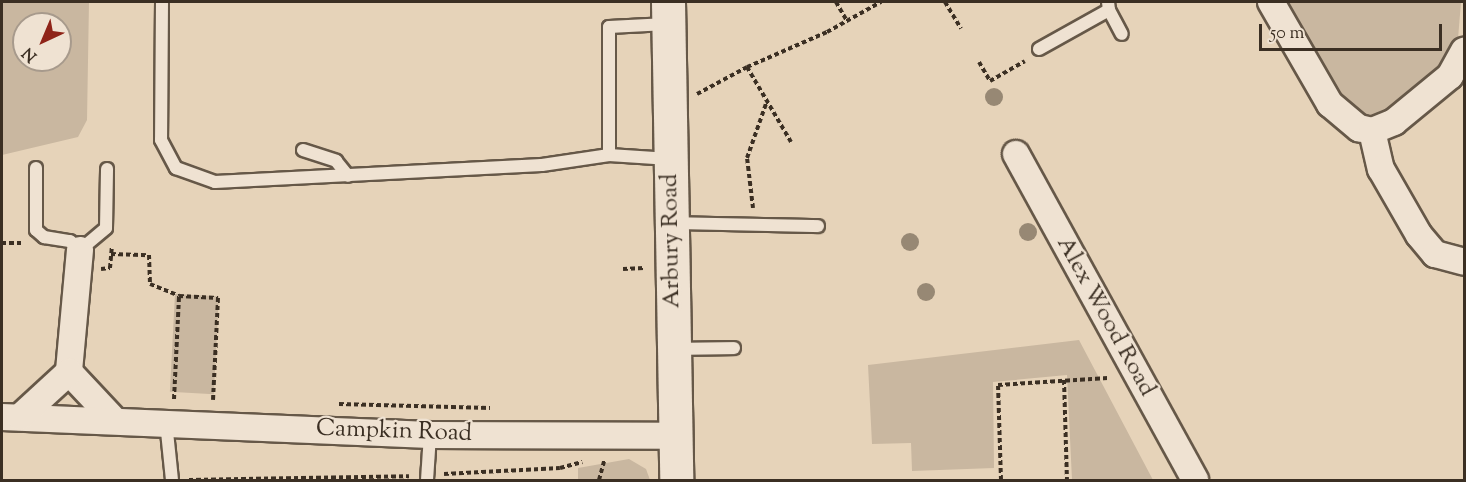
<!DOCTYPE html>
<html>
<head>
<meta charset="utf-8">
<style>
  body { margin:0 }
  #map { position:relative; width:1466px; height:482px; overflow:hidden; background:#e6d3b9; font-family:"Sorts Mill Goudy",serif }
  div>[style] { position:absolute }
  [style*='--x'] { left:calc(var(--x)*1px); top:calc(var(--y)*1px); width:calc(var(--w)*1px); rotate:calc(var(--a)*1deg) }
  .green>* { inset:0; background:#c9b7a0; transform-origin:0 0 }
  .path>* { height:4px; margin-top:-2px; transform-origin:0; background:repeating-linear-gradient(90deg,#3b2f23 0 4.5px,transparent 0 7.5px) }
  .roads { filter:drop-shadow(2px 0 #665848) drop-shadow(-2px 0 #665848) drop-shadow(0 2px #665848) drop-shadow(0 -2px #665848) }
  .lane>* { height:12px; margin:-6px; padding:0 6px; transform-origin:6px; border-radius:6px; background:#efe2d2 }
  .street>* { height:26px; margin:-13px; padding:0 13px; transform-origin:13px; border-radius:13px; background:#efe2d2 }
  .secondary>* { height:33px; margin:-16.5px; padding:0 16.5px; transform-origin:16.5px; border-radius:16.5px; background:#efe2d2 }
  .trees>* { width:18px; height:18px; margin:-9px; border-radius:50%; background:#978874 }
  span { translate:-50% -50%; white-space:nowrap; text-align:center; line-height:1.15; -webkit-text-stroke:4.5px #efe2d2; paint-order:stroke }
  .street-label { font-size:24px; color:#3b2f23 }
  .frame { position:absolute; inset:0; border:3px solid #3b2f23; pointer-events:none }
  .north { position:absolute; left:12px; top:12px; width:60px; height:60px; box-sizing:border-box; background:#efe2d2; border:2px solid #a79a8c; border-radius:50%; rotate:224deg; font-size:16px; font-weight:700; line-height:24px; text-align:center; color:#3b2f23 }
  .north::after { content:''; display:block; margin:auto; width:21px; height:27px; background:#8f2418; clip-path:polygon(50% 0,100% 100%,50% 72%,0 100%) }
  .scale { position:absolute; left:1259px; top:24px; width:183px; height:27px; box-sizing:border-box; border:3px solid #3b2f23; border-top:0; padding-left:8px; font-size:18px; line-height:21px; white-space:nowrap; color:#3b2f23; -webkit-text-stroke:4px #efe2d2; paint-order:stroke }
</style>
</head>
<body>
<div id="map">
  <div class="green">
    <div style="clip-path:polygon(evenodd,2px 2px,89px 2px,87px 120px,78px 137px,2px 155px,2px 2px,24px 24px,60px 24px,60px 60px,24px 60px,24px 24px)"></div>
    <div style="clip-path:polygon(1280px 2px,1461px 2px,1457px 51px,1449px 68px,1391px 115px,1369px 119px,1345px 109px)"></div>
    <div style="left:175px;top:294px;width:44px;height:98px;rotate:3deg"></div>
    <div style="clip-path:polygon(1079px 340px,1153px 480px,1072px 480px,1067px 375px,993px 382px,994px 468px,912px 471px,911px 443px,872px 444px,868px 365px)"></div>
    <div style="clip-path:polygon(629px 459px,646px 469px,650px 480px,578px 480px,578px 468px)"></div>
  </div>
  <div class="path">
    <div style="--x:836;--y:2;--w:22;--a:60"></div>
    <div style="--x:945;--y:2;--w:31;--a:59"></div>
    <div style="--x:979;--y:62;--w:22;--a:60"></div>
    <div style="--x:990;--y:81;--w:40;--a:-29.7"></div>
    <div style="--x:747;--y:67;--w:87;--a:59.6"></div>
    <div style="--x:697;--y:94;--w:57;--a:-28.4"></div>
    <div style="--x:747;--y:67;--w:87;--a:-23.6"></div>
    <div style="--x:827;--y:32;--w:62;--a:-29.1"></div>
    <div style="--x:753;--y:208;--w:50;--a:-96.8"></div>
    <div style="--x:747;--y:158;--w:60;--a:-70.7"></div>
    <div style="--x:2;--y:243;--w:22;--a:0"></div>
    <div style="--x:111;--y:254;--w:38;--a:2"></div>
    <div style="--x:149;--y:255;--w:29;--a:88"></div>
    <div style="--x:150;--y:284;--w:31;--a:22"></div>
    <div style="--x:101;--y:269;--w:9;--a:-6"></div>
    <div style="--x:110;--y:268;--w:22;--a:-85"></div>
    <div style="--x:623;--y:269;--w:21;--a:-3"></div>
    <div style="--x:1064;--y:380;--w:100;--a:88.3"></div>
    <div style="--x:174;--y:399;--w:103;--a:-87.2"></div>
    <div style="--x:179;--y:296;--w:39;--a:3"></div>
    <div style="--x:218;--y:298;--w:102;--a:92.8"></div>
    <div style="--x:339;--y:404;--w:151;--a:1.5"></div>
    <div style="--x:444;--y:474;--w:116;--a:-3"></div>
    <div style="--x:560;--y:468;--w:23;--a:-15"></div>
    <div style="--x:189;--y:480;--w:220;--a:-1"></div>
    <div style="--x:599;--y:480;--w:20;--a:-75"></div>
    <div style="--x:1001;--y:480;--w:95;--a:-91.8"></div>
    <div style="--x:998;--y:385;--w:110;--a:-3.6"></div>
  </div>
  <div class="roads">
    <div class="lane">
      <div style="--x:162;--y:2;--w:138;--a:90.4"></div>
      <div style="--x:161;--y:140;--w:32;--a:62"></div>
      <div style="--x:176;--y:168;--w:41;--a:19.7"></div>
      <div style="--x:215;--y:182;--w:327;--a:-3"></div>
      <div style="--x:542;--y:165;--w:68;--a:-8.5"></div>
      <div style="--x:1109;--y:10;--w:27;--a:62"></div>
      <div style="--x:667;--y:24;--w:58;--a:177"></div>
      <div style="--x:609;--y:27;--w:128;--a:90"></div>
      <div style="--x:609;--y:155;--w:61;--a:3.8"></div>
      <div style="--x:1039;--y:49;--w:80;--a:-29.1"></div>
      <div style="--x:1109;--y:10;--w:8;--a:-97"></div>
      <div style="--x:303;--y:150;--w:35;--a:18"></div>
      <div style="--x:336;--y:161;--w:19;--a:51"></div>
      <div style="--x:36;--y:168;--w:62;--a:90"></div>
      <div style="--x:36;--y:230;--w:11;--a:41"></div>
      <div style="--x:44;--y:237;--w:26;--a:9"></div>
      <div style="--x:70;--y:241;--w:13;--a:42"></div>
      <div style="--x:80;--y:250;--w:34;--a:-40"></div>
      <div style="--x:106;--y:228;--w:59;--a:-89"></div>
      <div style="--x:673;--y:223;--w:145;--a:1.2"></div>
      <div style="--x:676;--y:349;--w:58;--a:-1"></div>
      <div style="--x:166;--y:422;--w:58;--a:84.1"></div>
      <div style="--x:427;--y:480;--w:45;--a:-86.2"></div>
    </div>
    <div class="street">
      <div style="--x:1271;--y:2;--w:118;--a:60"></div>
      <div style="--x:1330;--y:104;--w:38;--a:40"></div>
      <div style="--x:1359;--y:128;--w:13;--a:13"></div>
      <div style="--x:1372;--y:131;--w:24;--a:-22"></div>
      <div style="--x:1394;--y:122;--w:72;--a:-39.4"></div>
      <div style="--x:1450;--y:76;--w:29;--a:-61"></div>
      <div style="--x:1372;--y:131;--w:39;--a:77"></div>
      <div style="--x:1381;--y:169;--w:76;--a:60.1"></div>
      <div style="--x:1419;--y:235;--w:25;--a:50"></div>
      <div style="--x:1435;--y:254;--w:30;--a:15"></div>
      <div style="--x:1016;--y:154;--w:372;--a:61.2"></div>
      <div style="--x:80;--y:250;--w:122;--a:95.2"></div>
      <div style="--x:69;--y:372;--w:66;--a:46.8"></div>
      <div style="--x:2;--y:417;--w:428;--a:2.4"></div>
      <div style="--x:430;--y:435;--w:245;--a:0.2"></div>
      <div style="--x:20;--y:417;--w:67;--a:-42.6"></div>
    </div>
    <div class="secondary">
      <div style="--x:668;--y:2;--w:478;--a:89"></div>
    </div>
  </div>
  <div class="trees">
    <div style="left:994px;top:97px"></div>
    <div style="left:1028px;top:232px"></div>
    <div style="left:910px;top:242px"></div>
    <div style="left:926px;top:292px"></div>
  </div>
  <div class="street-label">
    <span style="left:672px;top:241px;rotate:-91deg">Arbury Road</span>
    <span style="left:1105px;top:317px;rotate:61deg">Alex Wood Road</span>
    <span style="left:394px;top:432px;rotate:2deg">Campkin Road</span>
  </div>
  <div class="frame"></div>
  <div class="north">N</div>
  <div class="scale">50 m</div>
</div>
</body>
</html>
